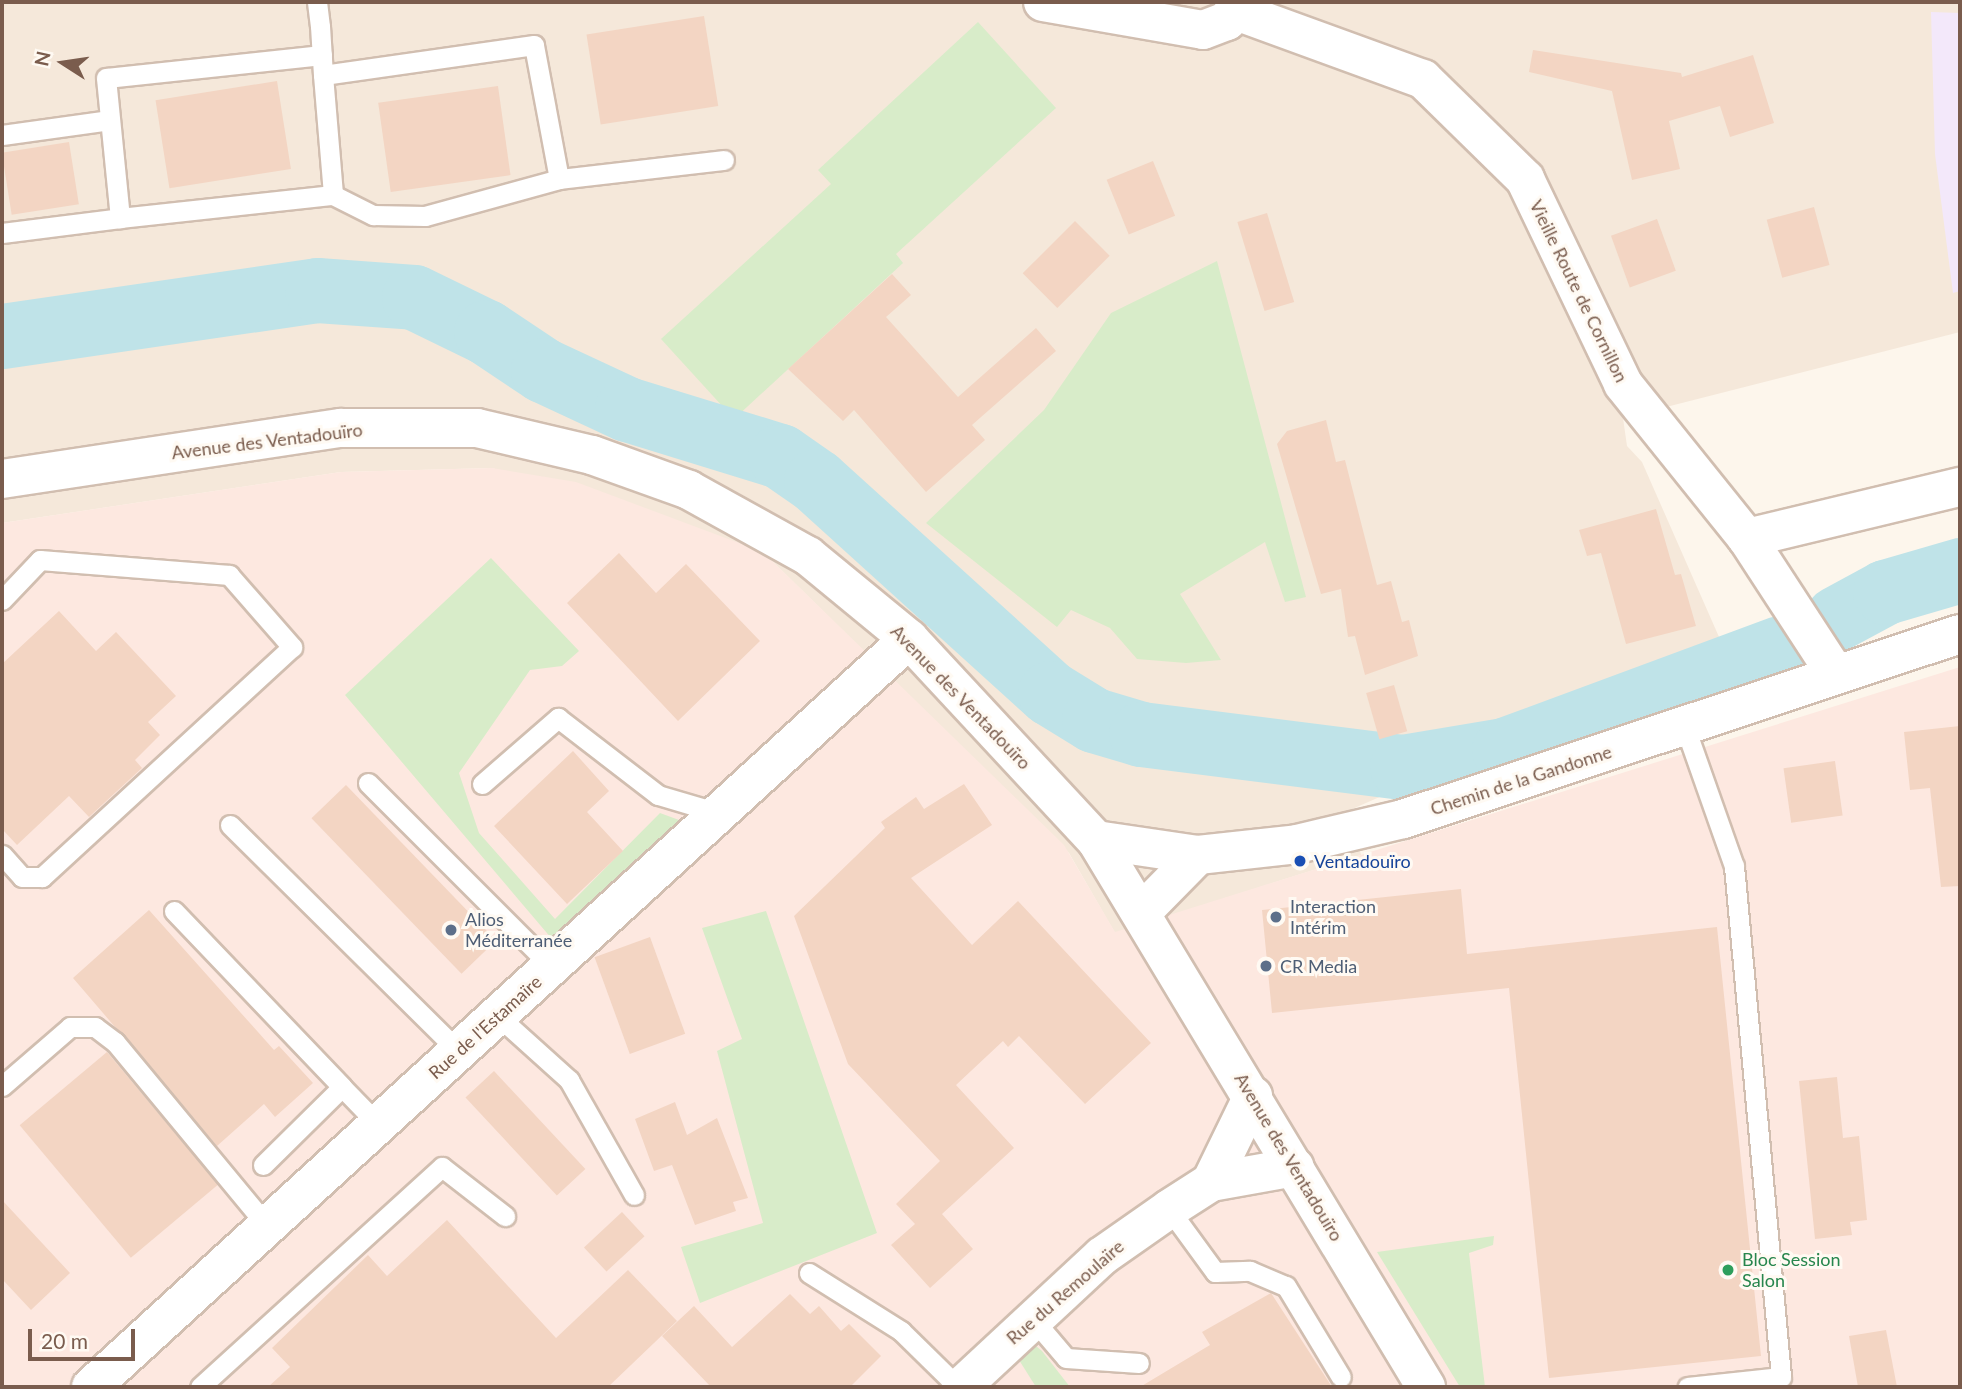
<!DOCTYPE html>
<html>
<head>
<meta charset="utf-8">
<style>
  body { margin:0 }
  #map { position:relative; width:1962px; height:1389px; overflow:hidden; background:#fdf6ec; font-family:Lato,sans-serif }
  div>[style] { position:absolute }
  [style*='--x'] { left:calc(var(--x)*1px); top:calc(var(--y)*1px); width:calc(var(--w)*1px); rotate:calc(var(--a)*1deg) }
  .residential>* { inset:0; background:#f5e8da }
  .commercial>* { inset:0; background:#fde8e0 }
  .education>* { inset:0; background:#f3e8fa }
  .green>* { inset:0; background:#d8ecc9 }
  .river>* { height:65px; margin:-32.5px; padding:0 32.5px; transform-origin:32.5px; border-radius:32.5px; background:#bfe3e8 }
  .building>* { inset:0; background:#f3d5c3; transform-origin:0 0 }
  .roads { filter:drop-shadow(2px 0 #d1beb0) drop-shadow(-2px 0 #d1beb0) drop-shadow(0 2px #d1beb0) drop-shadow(0 -2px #d1beb0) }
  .service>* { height:19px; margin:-9.5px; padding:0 9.5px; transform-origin:9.5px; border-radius:9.5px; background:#fff }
  .minor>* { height:38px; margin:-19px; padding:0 19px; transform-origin:19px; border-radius:19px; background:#fff }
  .dots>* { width:19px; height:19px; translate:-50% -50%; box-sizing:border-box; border:4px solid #fffaf3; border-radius:50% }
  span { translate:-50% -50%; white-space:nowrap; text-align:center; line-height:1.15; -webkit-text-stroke:6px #fffaf3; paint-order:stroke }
  .street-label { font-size:18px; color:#7a5c4d }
  .transit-label { font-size:18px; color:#164399 }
  .left { translate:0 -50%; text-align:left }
  .service-label { font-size:18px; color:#4e5e75 }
  .leisure-label { font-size:18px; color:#27864d }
  .frame { position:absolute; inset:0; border:4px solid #7a5c4d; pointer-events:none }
  .north { position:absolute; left:28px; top:28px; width:70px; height:70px; -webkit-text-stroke:5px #fffaf3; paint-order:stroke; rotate:282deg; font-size:19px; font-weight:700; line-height:28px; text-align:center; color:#7a5c4d }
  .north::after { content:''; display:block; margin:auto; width:24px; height:32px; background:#7a5c4d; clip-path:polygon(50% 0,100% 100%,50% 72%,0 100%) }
  .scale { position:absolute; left:28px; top:1329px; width:107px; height:32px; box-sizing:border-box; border:4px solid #7a5c4d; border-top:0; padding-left:9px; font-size:21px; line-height:24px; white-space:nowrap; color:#7a5c4d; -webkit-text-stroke:5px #fffaf3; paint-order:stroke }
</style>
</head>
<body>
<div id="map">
  <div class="residential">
    <div style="clip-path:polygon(2px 2px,1960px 2px,1960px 332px,1623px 418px,1627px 446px,1642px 462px,1723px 646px,1350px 810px,1361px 855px,1115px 933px,1069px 853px,763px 552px,492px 468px,341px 472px,2px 523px)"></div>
  </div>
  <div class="commercial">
    <div style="clip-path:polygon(492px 468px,576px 482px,763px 552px,1064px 845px,1115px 932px,1960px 667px,1960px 1387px,2px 1387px,2px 523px,341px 472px)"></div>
  </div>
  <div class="education">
    <div style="clip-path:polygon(1931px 12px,1960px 13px,1960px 291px,1953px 293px,1935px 154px)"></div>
  </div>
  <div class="green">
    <div style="clip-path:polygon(978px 22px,1056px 108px,896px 254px,903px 263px,734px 419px,661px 339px,831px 184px,818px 170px)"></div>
    <div style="clip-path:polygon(1217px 261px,1306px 597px,1285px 602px,1265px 542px,1180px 594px,1221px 660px,1186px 663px,1137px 659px,1110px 628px,1071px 610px,1057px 627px,926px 523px,1044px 410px,1111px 313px)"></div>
    <div style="clip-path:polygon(491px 558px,579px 651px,562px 666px,530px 670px,459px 773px,479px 833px,555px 919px,660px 813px,679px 820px,552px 939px,345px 695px)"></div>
    <div style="clip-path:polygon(766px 911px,877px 1233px,700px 1303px,681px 1247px,763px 1223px,717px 1051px,742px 1039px,702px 928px)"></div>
    <div style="clip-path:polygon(1494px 1236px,1493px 1245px,1469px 1253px,1485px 1387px,1460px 1387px,1377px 1252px)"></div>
    <div style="clip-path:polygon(1036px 1346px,1042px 1351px,1070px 1387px,1036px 1387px,1019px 1360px)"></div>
  </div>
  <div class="river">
    <div style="--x:2;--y:336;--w:318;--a:-8.3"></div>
    <div style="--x:317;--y:290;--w:97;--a:4.1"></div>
    <div style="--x:414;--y:297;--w:80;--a:25.9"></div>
    <div style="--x:486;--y:332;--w:69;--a:33.7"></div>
    <div style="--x:543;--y:370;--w:93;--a:24.9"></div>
    <div style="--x:627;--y:409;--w:160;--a:17.1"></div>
    <div style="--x:780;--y:456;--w:44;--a:34.8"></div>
    <div style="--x:816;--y:481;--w:316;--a:42.2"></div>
    <div style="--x:1050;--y:693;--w:52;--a:31.5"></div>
    <div style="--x:1094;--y:720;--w:49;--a:16.6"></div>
    <div style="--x:1141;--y:734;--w:263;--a:7.2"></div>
    <div style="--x:1402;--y:767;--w:103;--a:-9.5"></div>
    <div style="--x:1504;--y:750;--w:294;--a:-20.3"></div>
    <div style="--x:1837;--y:618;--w:55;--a:-28.4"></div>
    <div style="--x:1885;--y:592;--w:78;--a:-16.3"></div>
  </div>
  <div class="building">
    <div style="left:704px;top:16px;width:91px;height:119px;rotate:81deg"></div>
    <div style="clip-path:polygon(1533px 50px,1681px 73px,1682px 77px,1753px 55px,1774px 123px,1730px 137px,1720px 106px,1669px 121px,1680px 169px,1632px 180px,1612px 91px,1529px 72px)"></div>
    <div style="left:277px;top:81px;width:89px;height:123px;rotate:81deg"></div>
    <div style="left:498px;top:86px;width:90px;height:121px;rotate:82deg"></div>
    <div style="left:69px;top:142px;width:63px;height:68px;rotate:81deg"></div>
    <div style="left:1153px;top:161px;width:59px;height:50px;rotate:68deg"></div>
    <div style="left:1814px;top:207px;width:60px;height:49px;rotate:75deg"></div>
    <div style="left:1267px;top:213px;width:93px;height:31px;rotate:73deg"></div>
    <div style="left:1657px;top:219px;width:55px;height:49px;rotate:70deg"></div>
    <div style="left:1075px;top:221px;width:49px;height:74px;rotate:45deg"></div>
    <div style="clip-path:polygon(892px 274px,911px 295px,886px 317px,958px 397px,1036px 328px,1056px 351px,972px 425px,985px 440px,926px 492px,854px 410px,843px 421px,788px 369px)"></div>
    <div style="clip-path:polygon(1326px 420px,1336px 462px,1345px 460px,1377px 585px,1391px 581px,1402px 622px,1409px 620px,1418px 656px,1365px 675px,1355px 636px,1348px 637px,1341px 589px,1321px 594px,1277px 444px,1287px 431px)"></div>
    <div style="clip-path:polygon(1656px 509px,1675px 575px,1681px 574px,1696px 626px,1626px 644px,1601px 553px,1587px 556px,1579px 530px)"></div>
    <div style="clip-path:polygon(619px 553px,656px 593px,686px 564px,760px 641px,678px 721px,567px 603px)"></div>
    <div style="clip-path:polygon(59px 611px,96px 651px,116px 632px,176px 696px,148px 722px,160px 735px,135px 760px,142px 768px,89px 817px,69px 796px,17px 845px,2px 829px,2px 664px)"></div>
    <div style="left:1394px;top:685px;width:48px;height:29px;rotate:74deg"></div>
    <div style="clip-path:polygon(1960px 726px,1960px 886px,1941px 887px,1930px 788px,1910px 790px,1904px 732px)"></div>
    <div style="clip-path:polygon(573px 751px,609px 791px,587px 812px,623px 851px,567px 904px,494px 826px)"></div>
    <div style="left:1835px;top:761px;width:55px;height:52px;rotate:82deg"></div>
    <div style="clip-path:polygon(964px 784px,992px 825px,911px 878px,972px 945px,1018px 901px,1151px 1043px,1085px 1104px,1019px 1036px,1008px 1047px,1003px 1041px,956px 1085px,1014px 1148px,942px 1214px,973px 1249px,930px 1288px,891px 1245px,915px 1224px,896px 1204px,940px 1161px,848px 1064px,794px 916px,885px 828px,881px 822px,916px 797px,924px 809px)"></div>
    <div style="left:346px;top:785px;width:216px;height:48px;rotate:46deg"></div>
    <div style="clip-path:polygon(1461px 889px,1467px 954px,1717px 927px,1761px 1356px,1549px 1378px,1509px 988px,1272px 1013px,1262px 910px)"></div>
    <div style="clip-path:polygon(149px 910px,274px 1050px,279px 1046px,313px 1083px,275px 1117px,264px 1104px,217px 1146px,73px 978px)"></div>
    <div style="left:650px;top:937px;width:103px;height:59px;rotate:70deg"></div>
    <div style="left:107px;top:1052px;width:173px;height:114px;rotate:50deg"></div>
    <div style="left:494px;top:1071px;width:134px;height:39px;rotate:47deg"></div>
    <div style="clip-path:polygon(1837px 1077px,1843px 1138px,1859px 1136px,1867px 1220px,1850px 1222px,1852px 1235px,1815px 1239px,1799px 1081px)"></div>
    <div style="clip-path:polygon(675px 1102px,687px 1135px,717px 1118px,748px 1198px,733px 1202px,736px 1211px,695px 1225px,672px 1165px,654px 1171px,635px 1119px)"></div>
    <div style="clip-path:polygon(2px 1200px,70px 1273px,31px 1310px,2px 1279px)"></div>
    <div style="left:622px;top:1212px;width:33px;height:52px;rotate:47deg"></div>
    <div style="clip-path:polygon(447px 1220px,556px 1338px,628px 1270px,677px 1321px,608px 1387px,268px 1387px,290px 1367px,272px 1348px,368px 1255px,387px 1276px)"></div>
    <div style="clip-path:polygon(1271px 1293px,1332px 1387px,1140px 1387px,1210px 1345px,1202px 1332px)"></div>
    <div style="clip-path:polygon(790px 1294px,810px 1314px,819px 1306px,841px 1331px,849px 1324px,881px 1356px,850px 1387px,711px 1387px,662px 1336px,694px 1306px,732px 1347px)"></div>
    <div style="clip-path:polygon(1886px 1330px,1897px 1387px,1858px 1387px,1849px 1336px)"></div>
  </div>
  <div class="roads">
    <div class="service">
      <div style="--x:317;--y:2;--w:24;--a:83"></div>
      <div style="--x:320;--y:26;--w:49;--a:86.5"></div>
      <div style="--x:323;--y:75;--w:120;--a:85.2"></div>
      <div style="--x:333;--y:195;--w:45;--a:26.6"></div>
      <div style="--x:373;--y:215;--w:52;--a:1.1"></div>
      <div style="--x:425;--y:216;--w:139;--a:-15.4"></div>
      <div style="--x:559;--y:179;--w:136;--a:-100.6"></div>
      <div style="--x:534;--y:45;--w:213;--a:171.9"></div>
      <div style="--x:322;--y:55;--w:217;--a:173.9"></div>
      <div style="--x:106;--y:78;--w:141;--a:84.3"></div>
      <div style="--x:120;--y:218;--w:214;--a:-6.2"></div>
      <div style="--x:2;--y:135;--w:109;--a:-7.9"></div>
      <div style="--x:559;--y:179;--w:166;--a:-6.6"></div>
      <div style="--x:2;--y:233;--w:119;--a:-7.2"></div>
      <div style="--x:2;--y:600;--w:55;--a:-46.5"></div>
      <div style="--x:40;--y:560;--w:190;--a:4.5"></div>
      <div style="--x:229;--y:575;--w:96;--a:48.8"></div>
      <div style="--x:292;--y:647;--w:340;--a:137.4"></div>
      <div style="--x:42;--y:877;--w:20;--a:180"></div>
      <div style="--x:22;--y:877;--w:30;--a:-132"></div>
      <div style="--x:1685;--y:727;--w:147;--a:70.6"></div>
      <div style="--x:1734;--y:866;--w:513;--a:84.74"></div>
      <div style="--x:1781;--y:1377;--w:94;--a:173.9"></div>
      <div style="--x:368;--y:783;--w:259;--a:45"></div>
      <div style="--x:482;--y:784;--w:101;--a:-41"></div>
      <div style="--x:558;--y:718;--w:126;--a:37.6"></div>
      <div style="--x:658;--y:795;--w:64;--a:16.4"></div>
      <div style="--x:230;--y:825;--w:321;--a:44.7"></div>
      <div style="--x:174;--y:911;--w:243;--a:46.3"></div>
      <div style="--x:498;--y:1016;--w:96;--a:42"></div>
      <div style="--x:569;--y:1080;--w:132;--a:60.5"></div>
      <div style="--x:2;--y:1086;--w:90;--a:-40.9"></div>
      <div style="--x:70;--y:1027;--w:25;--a:0"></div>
      <div style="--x:95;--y:1027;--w:25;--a:37"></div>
      <div style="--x:115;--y:1042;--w:239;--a:50.4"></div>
      <div style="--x:263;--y:1165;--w:111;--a:-44.6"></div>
      <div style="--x:342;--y:1087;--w:52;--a:45.8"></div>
      <div style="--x:1169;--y:1209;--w:78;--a:53.9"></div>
      <div style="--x:1215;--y:1272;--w:35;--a:-2"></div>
      <div style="--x:1250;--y:1271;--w:39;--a:23"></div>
      <div style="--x:1286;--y:1286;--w:106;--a:58.9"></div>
      <div style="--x:809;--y:1273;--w:109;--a:32.2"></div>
      <div style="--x:901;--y:1331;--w:80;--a:44.5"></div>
      <div style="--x:1032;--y:1318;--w:52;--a:49.6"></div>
      <div style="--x:1066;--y:1358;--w:73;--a:3.9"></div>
      <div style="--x:200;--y:1387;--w:327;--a:-42.3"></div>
      <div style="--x:442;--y:1167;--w:80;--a:37.9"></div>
    </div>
    <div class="minor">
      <div style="--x:1043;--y:2;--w:162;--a:9.9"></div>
      <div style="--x:1203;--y:30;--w:26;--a:-21"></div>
      <div style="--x:1227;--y:21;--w:23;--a:-56"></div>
      <div style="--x:1236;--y:11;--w:199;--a:20"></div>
      <div style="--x:1423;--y:79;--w:143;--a:44.4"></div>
      <div style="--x:1525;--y:179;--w:227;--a:64.4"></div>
      <div style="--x:1623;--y:384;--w:198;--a:51.2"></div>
      <div style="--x:1747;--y:538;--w:161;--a:56.9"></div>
      <div style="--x:2;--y:479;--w:343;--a:-8.6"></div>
      <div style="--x:341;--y:428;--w:136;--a:0"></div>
      <div style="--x:477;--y:428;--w:118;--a:13.2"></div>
      <div style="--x:592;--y:455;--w:103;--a:19.8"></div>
      <div style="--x:689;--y:490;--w:136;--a:29"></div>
      <div style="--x:808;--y:556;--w:131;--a:39.4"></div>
      <div style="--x:909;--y:639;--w:275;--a:47.1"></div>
      <div style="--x:1096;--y:840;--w:639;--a:58.9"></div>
      <div style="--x:1747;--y:538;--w:219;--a:-13.5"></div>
      <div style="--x:1096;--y:840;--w:103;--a:8.4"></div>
      <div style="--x:1198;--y:855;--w:100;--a:-6.3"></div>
      <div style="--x:1297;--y:844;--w:109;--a:-13.3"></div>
      <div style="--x:1403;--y:819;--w:587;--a:-18.37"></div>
      <div style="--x:1141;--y:913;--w:81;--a:-45.5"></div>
      <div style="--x:1211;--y:1182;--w:96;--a:-64"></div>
      <div style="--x:91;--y:1387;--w:1108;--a:-42.44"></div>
      <div style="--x:961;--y:1387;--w:192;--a:-42.9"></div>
      <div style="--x:1102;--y:1256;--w:82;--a:-35"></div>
      <div style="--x:1169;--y:1209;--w:50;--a:-32.7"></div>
      <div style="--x:1211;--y:1182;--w:85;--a:-10.1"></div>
    </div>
  </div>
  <div class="dots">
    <div style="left:1300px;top:861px;background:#1a4fb4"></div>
    <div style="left:1276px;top:917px;background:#5c6f8a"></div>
    <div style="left:451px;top:930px;background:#5c6f8a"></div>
    <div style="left:1266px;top:966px;background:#5c6f8a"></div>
    <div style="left:1728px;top:1270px;background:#2e9e5b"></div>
  </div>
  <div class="street-label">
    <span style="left:1579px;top:291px;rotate:64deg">Vieille Route de Cornillon</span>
    <span style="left:267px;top:441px;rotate:-7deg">Avenue des Ventadouïro</span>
    <span style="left:961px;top:697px;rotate:46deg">Avenue des Ventadouïro</span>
    <span style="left:1521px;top:780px;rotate:-18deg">Chemin de la Gandonne</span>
    <span style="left:485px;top:1027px;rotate:-42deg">Rue de l'Estamaïre</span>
    <span style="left:1289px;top:1157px;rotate:59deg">Avenue des Ventadouïro</span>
    <span style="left:1065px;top:1292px;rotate:-41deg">Rue du Remoulaïre</span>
  </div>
  <div class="transit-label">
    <span class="left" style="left:1314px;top:861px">Ventadouïro</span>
  </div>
  <div class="service-label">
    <span class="left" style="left:1290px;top:917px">Interaction<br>Intérim</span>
    <span class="left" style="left:465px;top:930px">Alios<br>Méditerranée</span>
    <span class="left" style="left:1280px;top:966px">CR Media</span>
  </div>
  <div class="leisure-label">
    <span class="left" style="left:1742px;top:1270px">Bloc Session<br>Salon</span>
  </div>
  <div class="frame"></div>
  <div class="north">N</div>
  <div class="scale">20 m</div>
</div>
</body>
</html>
